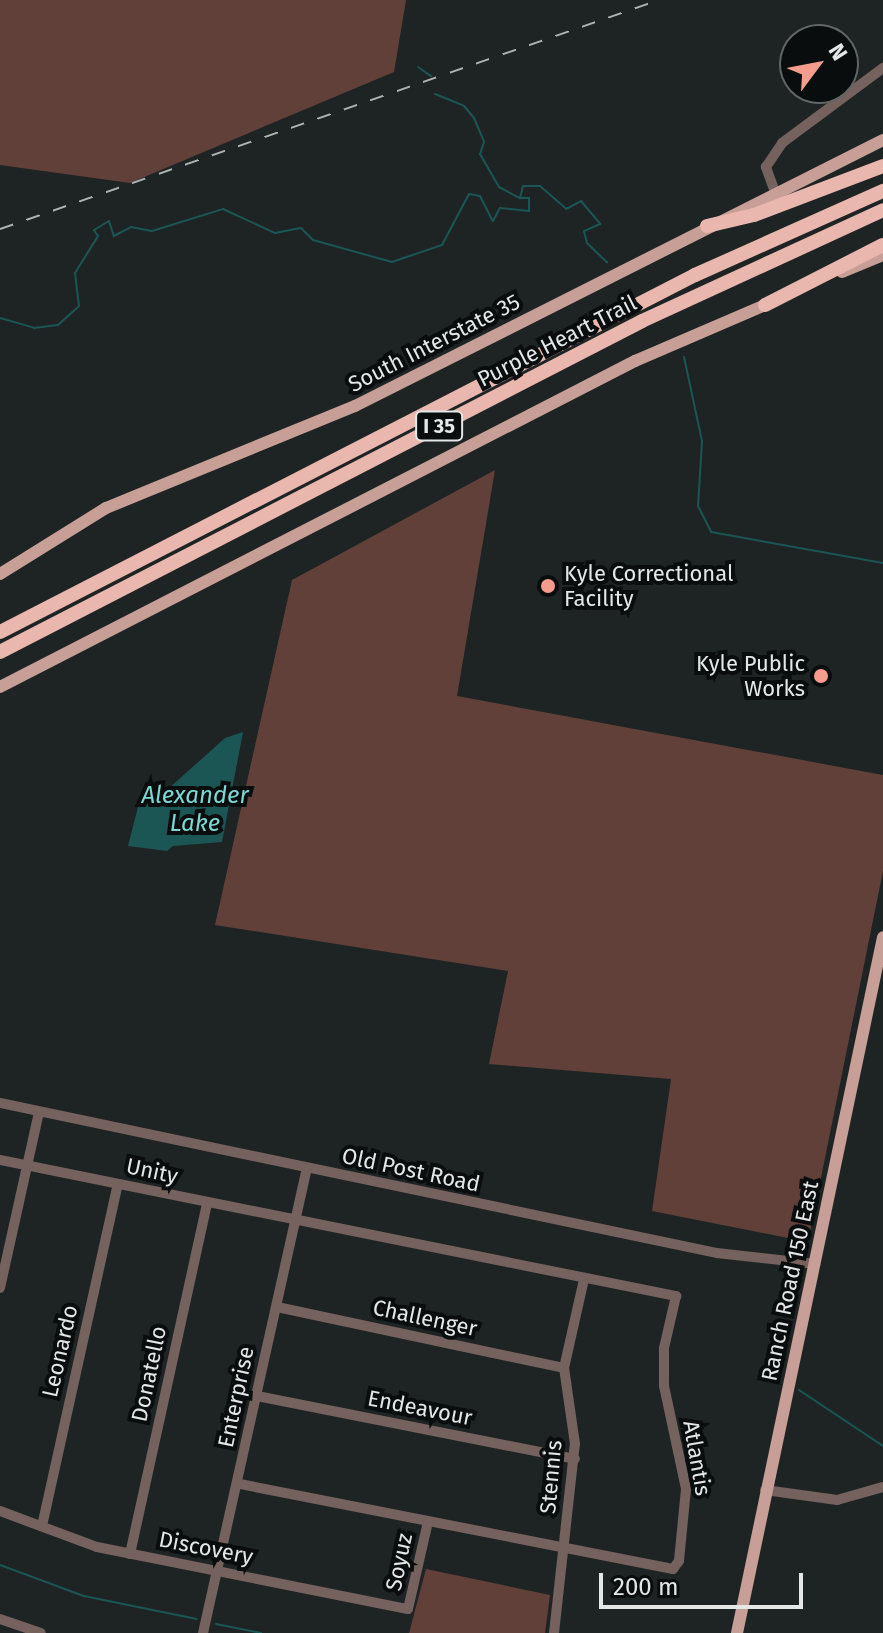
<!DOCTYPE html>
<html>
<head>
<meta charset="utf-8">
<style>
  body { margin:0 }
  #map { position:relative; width:883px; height:1633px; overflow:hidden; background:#1e2424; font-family:"Fira Sans",sans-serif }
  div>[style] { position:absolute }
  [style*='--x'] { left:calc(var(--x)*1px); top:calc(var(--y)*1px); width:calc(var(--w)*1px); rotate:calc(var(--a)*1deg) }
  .green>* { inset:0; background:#61403a }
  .water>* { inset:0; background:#1b5654 }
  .stream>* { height:2px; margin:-1px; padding:0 1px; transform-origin:1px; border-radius:1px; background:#1b5654 }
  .minor>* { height:10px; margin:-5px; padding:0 5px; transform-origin:5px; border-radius:5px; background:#75615d }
  .major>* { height:12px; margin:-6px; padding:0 6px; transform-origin:6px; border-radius:6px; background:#c89f97 }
  .highway>* { height:14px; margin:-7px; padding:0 7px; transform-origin:7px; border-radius:7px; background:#e9b7ad }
  .rail>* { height:2px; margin-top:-1px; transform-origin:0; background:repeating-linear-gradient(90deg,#aeb3b3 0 14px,transparent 0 28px) }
  .dots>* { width:22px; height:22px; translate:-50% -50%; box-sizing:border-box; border:4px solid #0a0d0d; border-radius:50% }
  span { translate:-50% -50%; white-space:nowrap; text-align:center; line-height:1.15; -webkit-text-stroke:8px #0a0d0d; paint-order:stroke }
  .shield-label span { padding:2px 6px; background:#0a0d0d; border:2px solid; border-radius:6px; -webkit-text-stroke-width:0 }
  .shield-label { font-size:20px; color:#e3e8e7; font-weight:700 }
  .street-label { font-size:22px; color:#e3e8e7 }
  .poi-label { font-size:22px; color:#e3e8e7 }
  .left { translate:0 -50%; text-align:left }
  .right { translate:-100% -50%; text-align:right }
  .water-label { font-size:24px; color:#7bd8d4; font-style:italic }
  .north { position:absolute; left:779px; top:24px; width:80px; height:80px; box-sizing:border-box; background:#0a0d0d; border:2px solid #616564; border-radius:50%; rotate:58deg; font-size:22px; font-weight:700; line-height:32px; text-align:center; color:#e3e8e7 }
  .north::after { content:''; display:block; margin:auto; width:28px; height:36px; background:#f49d8d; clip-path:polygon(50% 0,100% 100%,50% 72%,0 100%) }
  .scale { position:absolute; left:599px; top:1573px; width:204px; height:36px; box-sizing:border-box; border:4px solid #e3e8e7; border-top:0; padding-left:10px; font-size:24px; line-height:28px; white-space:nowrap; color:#e3e8e7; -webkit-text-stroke:6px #0a0d0d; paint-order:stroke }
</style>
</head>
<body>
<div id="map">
  <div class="green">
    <div style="clip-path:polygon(0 0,406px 0,394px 72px,130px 183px,0 165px)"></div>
    <div style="clip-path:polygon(495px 470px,457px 696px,883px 775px,883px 871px,808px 1242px,652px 1211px,671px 1079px,489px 1064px,508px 971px,215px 925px,292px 580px)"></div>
    <div style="clip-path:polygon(426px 1569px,550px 1595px,545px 1633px,409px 1633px)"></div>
  </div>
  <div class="water">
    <div style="clip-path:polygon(243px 732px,222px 842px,173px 846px,167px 851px,128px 846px,139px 803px,167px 790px,225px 738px)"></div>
  </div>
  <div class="stream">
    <div style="--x:418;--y:67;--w:16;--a:35"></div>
    <div style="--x:435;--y:94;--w:31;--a:22"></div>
    <div style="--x:464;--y:106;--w:16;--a:50"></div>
    <div style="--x:474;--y:118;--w:26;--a:67"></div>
    <div style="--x:484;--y:142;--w:13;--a:108"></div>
    <div style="--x:480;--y:154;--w:38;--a:60"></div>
    <div style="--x:499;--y:187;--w:24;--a:28"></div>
    <div style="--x:520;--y:198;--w:12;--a:-76"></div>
    <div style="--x:523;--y:186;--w:17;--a:0"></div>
    <div style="--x:540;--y:186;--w:35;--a:41"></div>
    <div style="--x:566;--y:209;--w:17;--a:-28"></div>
    <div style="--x:581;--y:201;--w:30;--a:50"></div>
    <div style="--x:600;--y:224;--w:17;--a:156"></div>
    <div style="--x:584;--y:231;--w:12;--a:76"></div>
    <div style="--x:587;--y:243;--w:28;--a:44"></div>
    <div style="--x:0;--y:318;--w:35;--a:16"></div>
    <div style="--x:34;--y:328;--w:24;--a:-7"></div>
    <div style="--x:58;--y:325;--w:28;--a:-42"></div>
    <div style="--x:79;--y:306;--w:33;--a:-97"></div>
    <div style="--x:75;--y:273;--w:44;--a:-58.1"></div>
    <div style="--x:98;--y:236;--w:7;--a:-124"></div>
    <div style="--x:94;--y:230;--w:17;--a:-31"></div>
    <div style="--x:109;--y:221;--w:16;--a:72"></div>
    <div style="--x:114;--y:236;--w:19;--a:-28"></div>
    <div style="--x:131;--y:227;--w:21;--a:11"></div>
    <div style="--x:152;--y:231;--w:74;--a:-17.2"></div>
    <div style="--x:223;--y:209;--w:57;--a:24.8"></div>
    <div style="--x:275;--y:233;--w:26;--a:-11"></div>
    <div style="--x:301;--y:228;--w:17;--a:45"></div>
    <div style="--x:313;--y:240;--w:82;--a:15.6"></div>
    <div style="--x:392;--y:262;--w:53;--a:-18.8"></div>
    <div style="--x:442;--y:245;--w:58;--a:-62.1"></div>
    <div style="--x:469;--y:194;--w:11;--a:10"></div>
    <div style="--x:480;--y:196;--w:28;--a:63"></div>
    <div style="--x:493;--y:221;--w:15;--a:-62"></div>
    <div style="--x:500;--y:208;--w:29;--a:6"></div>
    <div style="--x:529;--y:211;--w:13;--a:-90"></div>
    <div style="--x:529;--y:198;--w:9;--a:180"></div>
    <div style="--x:684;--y:357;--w:86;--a:77.9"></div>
    <div style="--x:702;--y:441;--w:65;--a:93.5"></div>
    <div style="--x:698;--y:506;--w:29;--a:63"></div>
    <div style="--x:711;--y:532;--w:175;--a:10.2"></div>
    <div style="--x:799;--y:1390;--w:101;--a:33.7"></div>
    <div style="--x:0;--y:1565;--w:90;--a:20.3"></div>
    <div style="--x:84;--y:1596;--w:115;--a:11.5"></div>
    <div style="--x:216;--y:1624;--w:46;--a:11.3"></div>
  </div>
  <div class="minor">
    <div style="--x:775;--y:192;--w:27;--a:-110"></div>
    <div style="--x:766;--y:167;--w:29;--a:-56"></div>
    <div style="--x:782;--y:143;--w:126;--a:-36.6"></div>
    <div style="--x:0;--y:1103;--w:733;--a:11.82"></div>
    <div style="--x:717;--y:1253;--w:99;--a:6.4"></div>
    <div style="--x:0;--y:1160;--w:690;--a:11.38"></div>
    <div style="--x:676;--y:1296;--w:53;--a:103"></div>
    <div style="--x:664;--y:1348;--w:38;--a:90"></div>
    <div style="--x:664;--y:1386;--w:105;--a:77.9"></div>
    <div style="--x:686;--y:1489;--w:72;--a:95.6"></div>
    <div style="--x:679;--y:1561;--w:10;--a:127"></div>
    <div style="--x:673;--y:1569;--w:443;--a:-168.9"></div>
    <div style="--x:0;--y:1288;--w:180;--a:-77.5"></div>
    <div style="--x:277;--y:1307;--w:293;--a:12"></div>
    <div style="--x:257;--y:1396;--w:324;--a:11.2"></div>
    <div style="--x:765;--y:1490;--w:73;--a:7.9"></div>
    <div style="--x:837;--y:1500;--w:48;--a:-15.8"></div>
    <div style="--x:0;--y:1511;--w:103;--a:20.4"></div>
    <div style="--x:97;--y:1547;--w:317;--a:11.3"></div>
    <div style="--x:408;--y:1609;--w:89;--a:-77.1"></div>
    <div style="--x:42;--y:1526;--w:350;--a:-77.5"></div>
    <div style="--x:130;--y:1554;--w:359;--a:-77.6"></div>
    <div style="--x:0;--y:1619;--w:43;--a:18.9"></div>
    <div style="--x:203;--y:1633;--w:476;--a:-77.4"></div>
    <div style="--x:554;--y:1633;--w:190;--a:-83.7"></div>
    <div style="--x:575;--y:1444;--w:77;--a:-98.2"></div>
    <div style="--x:564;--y:1368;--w:91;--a:-77.3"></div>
  </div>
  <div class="major">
    <div style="--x:842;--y:272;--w:44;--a:-22.5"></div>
    <div style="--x:0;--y:574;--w:125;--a:-31.9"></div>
    <div style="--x:106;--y:508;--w:269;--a:-22.3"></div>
    <div style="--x:355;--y:406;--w:591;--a:-26.74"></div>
    <div style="--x:0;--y:687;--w:714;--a:-27.18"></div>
    <div style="--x:635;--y:361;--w:151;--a:-23.3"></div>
    <div style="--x:737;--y:1633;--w:711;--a:-78.15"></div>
  </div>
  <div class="highway">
    <div style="--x:707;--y:226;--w:48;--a:-13.2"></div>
    <div style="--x:754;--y:215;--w:138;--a:-20.8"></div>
    <div style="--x:765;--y:305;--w:132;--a:-27"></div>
    <div style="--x:0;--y:632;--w:781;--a:-27.19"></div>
    <div style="--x:695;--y:275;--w:206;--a:-24.1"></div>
    <div style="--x:0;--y:652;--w:722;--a:-27.27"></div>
    <div style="--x:642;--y:321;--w:265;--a:-24.7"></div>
  </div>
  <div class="rail">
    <div style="--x:0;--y:229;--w:698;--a:-19.16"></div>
  </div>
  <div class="dots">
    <div style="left:548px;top:586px;background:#f49d8d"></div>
    <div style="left:821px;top:676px;background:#f49d8d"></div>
  </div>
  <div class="shield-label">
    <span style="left:439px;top:426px">I 35</span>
  </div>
  <div class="street-label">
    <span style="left:557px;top:341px;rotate:-27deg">Purple Heart Trail</span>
    <span style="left:434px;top:343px;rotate:-27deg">South Interstate 35</span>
    <span style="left:411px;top:1170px;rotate:12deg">Old Post Road</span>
    <span style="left:152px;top:1171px;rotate:12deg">Unity</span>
    <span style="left:790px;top:1281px;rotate:-78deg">Ranch Road 150 East</span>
    <span style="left:425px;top:1318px;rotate:12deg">Challenger</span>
    <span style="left:60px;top:1351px;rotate:-77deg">Leonardo</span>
    <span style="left:149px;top:1374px;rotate:-78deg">Donatello</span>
    <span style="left:236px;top:1397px;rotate:-78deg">Enterprise</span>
    <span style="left:420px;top:1408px;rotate:11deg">Endeavour</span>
    <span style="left:697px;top:1458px;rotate:80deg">Atlantis</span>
    <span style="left:551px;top:1477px;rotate:-85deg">Stennis</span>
    <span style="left:206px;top:1548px;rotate:11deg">Discovery</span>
    <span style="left:399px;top:1562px;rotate:-78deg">Soyuz</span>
  </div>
  <div class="poi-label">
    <span class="left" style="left:564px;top:586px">Kyle Correctional<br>Facility</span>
    <span class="right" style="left:805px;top:676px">Kyle Public<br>Works</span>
  </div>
  <div class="water-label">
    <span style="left:195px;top:810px">Alexander<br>Lake</span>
  </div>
  <div class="north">N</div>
  <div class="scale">200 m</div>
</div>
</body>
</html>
